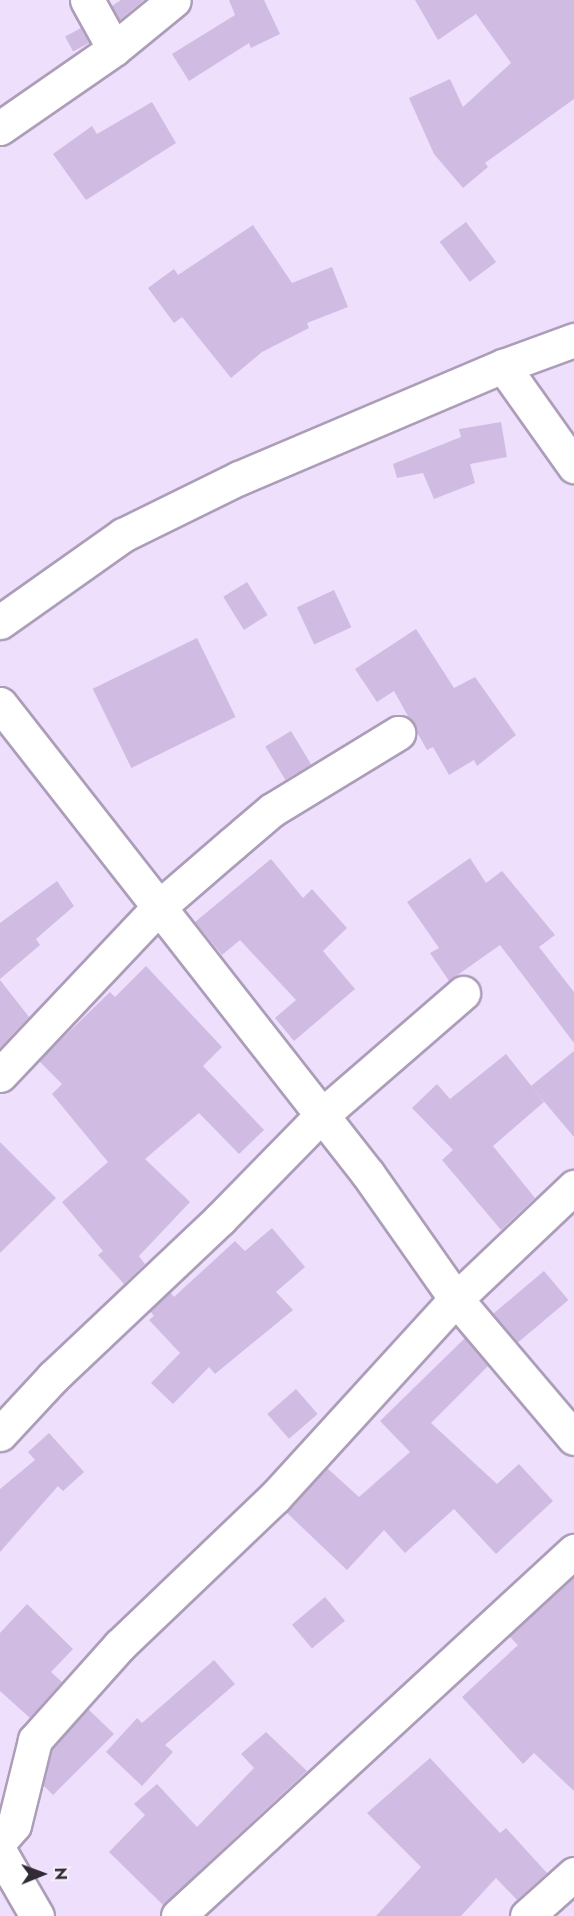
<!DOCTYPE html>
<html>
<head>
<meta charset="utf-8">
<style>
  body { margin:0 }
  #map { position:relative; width:574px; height:1916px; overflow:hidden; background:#eedffc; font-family:Jost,sans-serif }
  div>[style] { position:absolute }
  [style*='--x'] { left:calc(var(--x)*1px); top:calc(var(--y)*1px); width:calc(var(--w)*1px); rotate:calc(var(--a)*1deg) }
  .building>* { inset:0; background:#d0bce2; transform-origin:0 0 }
  .roads { filter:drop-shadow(2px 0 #ac9db9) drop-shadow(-2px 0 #ac9db9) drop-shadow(0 2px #ac9db9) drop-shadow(0 -2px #ac9db9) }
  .minor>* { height:33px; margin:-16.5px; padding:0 16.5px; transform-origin:16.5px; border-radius:16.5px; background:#fff }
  span { translate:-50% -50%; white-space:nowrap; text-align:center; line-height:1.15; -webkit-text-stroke:5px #f6f0fc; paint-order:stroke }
  .north { position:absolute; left:12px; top:1844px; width:60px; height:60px; -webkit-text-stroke:4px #f6f0fc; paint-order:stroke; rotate:89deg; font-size:16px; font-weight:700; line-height:24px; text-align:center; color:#312b36 }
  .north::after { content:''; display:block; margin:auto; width:21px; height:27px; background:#312b36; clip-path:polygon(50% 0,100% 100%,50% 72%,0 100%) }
</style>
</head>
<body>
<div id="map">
  <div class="building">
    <div style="clip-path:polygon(121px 0,144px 0,120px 20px,112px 6px)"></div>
    <div style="clip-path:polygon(229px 0,264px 0,280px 34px,251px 48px,249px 43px,189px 81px,172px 54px,235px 15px)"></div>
    <div style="clip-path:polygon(415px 0,574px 0,574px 99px,485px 163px,488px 167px,463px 188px,434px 154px,409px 98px,450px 79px,463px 107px,511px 63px,476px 14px,438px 40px)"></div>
    <div style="left:81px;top:28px;width:17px;height:18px;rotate:62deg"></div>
    <div style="clip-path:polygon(152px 102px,176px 143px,86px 200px,53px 154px,92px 126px,97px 134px)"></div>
    <div style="left:466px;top:222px;width:50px;height:33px;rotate:53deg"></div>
    <div style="clip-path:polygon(253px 225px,292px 283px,332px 267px,348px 307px,307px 323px,309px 328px,262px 352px,231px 378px,182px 317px,174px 323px,148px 288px,174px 269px,178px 275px)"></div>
    <div style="clip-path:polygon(501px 422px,507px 457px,470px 464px,475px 483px,434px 499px,423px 473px,397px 478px,393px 464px,461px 437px,459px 429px)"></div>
    <div style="left:247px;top:582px;width:39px;height:28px;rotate:58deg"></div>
    <div style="left:334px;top:590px;width:41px;height:41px;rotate:65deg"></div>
    <div style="clip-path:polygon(416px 629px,454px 688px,475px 677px,516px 735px,477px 766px,474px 760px,449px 775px,433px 747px,427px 750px,394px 691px,377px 702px,355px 669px)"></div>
    <div style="left:197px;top:638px;width:88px;height:116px;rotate:64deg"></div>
    <div style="left:291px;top:731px;width:39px;height:30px;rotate:59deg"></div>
    <div style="clip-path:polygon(470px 858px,486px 883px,502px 871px,555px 935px,539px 947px,574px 992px,574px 1043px,500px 945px,449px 981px,430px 953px,439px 948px,407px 902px)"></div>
    <div style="clip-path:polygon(271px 859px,303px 898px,312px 889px,347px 928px,323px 951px,355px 989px,294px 1041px,275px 1018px,296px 1000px,240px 940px,222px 955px,195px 922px)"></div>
    <div style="clip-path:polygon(57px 881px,74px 906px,36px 939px,40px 945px,0 979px,0 923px)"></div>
    <div style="clip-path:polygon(146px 966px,222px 1047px,203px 1066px,264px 1130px,239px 1154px,199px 1113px,145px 1159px,190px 1202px,139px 1256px,145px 1264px,124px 1284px,98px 1255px,103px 1251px,62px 1202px,108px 1162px,52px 1094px,62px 1084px,39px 1061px,110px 992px,115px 997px)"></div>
    <div style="clip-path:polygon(0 980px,29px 1017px,0 1048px)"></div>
    <div style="clip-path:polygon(574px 1051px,574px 1137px,531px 1086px)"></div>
    <div style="clip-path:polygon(506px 1054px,544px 1102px,493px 1146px,535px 1198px,501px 1230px,442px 1160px,453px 1150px,412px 1108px,437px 1084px,450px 1099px)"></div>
    <div style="clip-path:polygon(0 1142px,56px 1198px,0 1253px)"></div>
    <div style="clip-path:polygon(272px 1228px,305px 1267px,276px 1292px,293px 1310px,215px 1374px,209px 1367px,173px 1404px,151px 1383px,180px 1353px,149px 1320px,154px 1316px,150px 1311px,170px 1292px,174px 1297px,235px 1241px,245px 1251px)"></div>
    <div style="left:544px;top:1271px;width:38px;height:66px;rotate:50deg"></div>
    <div style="clip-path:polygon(465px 1338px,488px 1366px,431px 1423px,497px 1484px,519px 1464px,553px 1501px,496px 1554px,454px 1509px,405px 1553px,384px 1530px,347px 1570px,286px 1512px,327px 1468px,359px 1497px,410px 1452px,380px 1421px)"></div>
    <div style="left:296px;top:1389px;width:33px;height:38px;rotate:49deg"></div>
    <div style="clip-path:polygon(49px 1433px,84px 1472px,63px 1491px,58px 1486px,0 1552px,0 1489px,35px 1460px,28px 1452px)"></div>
    <div style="clip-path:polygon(574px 1576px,574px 1791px,534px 1753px,523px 1764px,462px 1697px,518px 1645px,509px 1636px)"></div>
    <div style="left:325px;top:1597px;width:31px;height:43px;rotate:50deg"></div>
    <div style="clip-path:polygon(27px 1604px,73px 1649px,51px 1672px,62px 1682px,30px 1718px,0 1691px,0 1633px)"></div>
    <div style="clip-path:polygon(214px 1660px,235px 1684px,165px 1745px,173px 1752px,142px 1786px,106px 1752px,137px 1718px,142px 1723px)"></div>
    <div style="clip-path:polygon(88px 1709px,114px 1734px,53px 1795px,43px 1785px,52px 1750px)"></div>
    <div style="clip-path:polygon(266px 1732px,307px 1771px,163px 1905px,109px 1852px,145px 1815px,134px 1804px,157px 1784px,197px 1827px,254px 1768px,241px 1754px)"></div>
    <div style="clip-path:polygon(430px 1758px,500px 1833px,506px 1828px,547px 1873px,517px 1900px,496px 1878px,461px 1916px,376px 1916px,421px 1867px,367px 1813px)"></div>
  </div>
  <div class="roads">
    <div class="minor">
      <div style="--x:87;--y:0;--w:56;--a:61.1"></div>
      <div style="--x:0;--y:128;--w:139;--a:-34.7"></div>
      <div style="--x:114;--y:49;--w:77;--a:-39.2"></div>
      <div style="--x:503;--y:366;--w:123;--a:54.6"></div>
      <div style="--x:0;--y:622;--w:151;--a:-35.3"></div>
      <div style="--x:123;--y:535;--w:129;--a:-26.2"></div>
      <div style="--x:239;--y:478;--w:287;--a:-23"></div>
      <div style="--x:503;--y:366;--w:76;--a:-20.1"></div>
      <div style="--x:0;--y:704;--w:597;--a:51.94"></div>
      <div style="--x:368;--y:1174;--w:153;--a:54.9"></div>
      <div style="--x:456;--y:1299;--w:182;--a:49.7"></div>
      <div style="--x:0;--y:1075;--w:231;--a:-46.6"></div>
      <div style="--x:159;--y:907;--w:96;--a:-40.8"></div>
      <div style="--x:232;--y:844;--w:52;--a:-40.4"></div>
      <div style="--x:272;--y:810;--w:148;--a:-31.4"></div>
      <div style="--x:0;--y:1434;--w:78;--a:-47.1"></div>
      <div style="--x:53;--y:1377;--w:230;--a:-43.4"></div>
      <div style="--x:220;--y:1219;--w:144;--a:-45.6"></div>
      <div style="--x:321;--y:1116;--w:188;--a:-40.9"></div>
      <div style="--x:0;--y:1841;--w:21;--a:-49"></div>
      <div style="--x:14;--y:1825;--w:88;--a:-76.1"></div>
      <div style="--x:35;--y:1740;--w:127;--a:-48.2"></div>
      <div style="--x:120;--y:1645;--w:214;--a:-43.7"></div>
      <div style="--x:275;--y:1497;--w:268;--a:-47.6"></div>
      <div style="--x:456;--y:1299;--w:163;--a:-43.5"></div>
      <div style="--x:0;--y:1852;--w:74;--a:60"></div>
      <div style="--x:178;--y:1916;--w:539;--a:-42.67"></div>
      <div style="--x:527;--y:1916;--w:63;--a:-41.8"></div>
    </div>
  </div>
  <div class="north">N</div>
</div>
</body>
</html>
